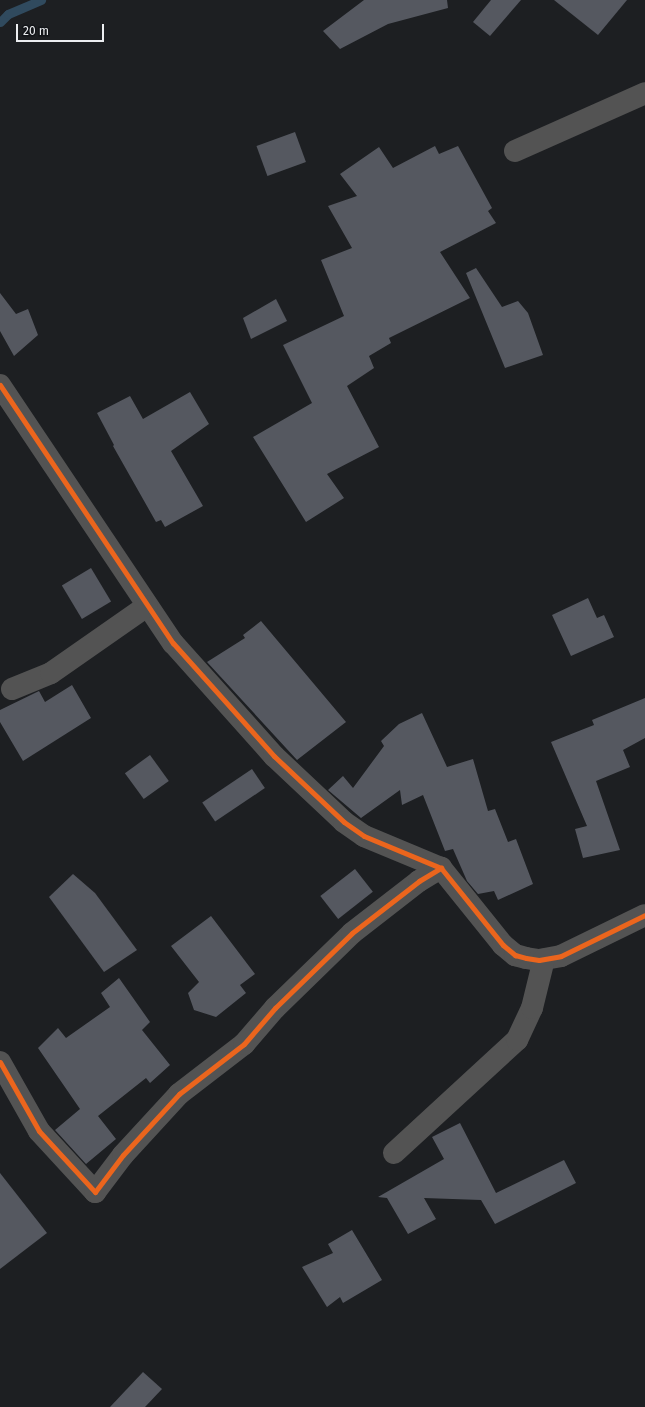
<!DOCTYPE html>
<html>
<head>
<meta charset="utf-8">
<style>
  body { margin:0 }
  #map { position:relative; width:645px; height:1407px; overflow:hidden; background:#1d1f22; font-family:"Fira Sans",sans-serif }
  div>[style] { position:absolute }
  [style*='--x'] { left:calc(var(--x)*1px); top:calc(var(--y)*1px); width:calc(var(--w)*1px); rotate:calc(var(--a)*1deg) }
  .stream>* { height:9px; margin:-4.5px; padding:0 4.5px; transform-origin:4.5px; border-radius:4.5px; background:#304a5e }
  .building>* { inset:0; background:#555860; transform-origin:0 0 }
  .street>* { height:22px; margin:-11px; padding:0 11px; transform-origin:11px; border-radius:11px; background:#535353 }
  .cycleway>* { height:5px; margin:-2.5px; padding:0 2.5px; transform-origin:2.5px; border-radius:2.5px; background:#eb651d }
  span { translate:-50% -50%; white-space:nowrap; text-align:center; line-height:1.15; -webkit-text-stroke:4px #131519; paint-order:stroke }
  .scale { position:absolute; left:16px; top:24px; width:88px; height:18px; box-sizing:border-box; border:2px solid #eceef1; border-top:0; padding-left:5px; font-size:12px; line-height:14px; white-space:nowrap; color:#eceef1; -webkit-text-stroke:3px #131519; paint-order:stroke }
</style>
</head>
<body>
<div id="map">
  <div class="stream">
    <div style="--x:0;--y:22;--w:11;--a:-45"></div>
    <div style="--x:8;--y:14;--w:36;--a:-23"></div>
  </div>
  <div class="building">
    <div style="clip-path:polygon(364px 0,447px 0,448px 8px,388px 24px,340px 49px,323px 31px)"></div>
    <div style="clip-path:polygon(491px 0,521px 0,490px 36px,473px 22px)"></div>
    <div style="clip-path:polygon(554px 0,627px 0,598px 35px)"></div>
    <div style="left:295px;top:132px;width:32px;height:41px;rotate:70deg"></div>
    <div style="clip-path:polygon(435px 146px,439px 154px,458px 146px,492px 208px,488px 211px,496px 223px,440px 252px,470px 298px,389px 338px,391px 343px,369px 356px,374px 368px,347px 386px,379px 447px,327px 474px,344px 498px,306px 522px,253px 437px,312px 403px,283px 345px,344px 316px,321px 260px,352px 248px,328px 206px,357px 196px,340px 174px,379px 147px,393px 168px)"></div>
    <div style="clip-path:polygon(476px 268px,502px 307px,518px 301px,528px 313px,543px 355px,505px 368px,466px 273px)"></div>
    <div style="clip-path:polygon(0 293px,16px 314px,28px 309px,38px 335px,14px 356px,0 331px)"></div>
    <div style="clip-path:polygon(276px 299px,287px 321px,251px 339px,243px 318px)"></div>
    <div style="clip-path:polygon(190px 392px,209px 424px,171px 451px,203px 506px,165px 527px,161px 520px,156px 522px,113px 446px,114px 445px,97px 413px,130px 396px,143px 419px)"></div>
    <div style="left:91px;top:568px;width:39px;height:34px;rotate:59deg"></div>
    <div style="clip-path:polygon(588px 598px,597px 618px,604px 615px,614px 637px,571px 656px,552px 615px)"></div>
    <div style="clip-path:polygon(261px 621px,346px 722px,297px 760px,207px 662px,245px 638px,243px 635px)"></div>
    <div style="clip-path:polygon(72px 685px,91px 718px,23px 761px,0 722px,0 710px,39px 691px,45px 702px)"></div>
    <div style="clip-path:polygon(645px 698px,645px 738px,623px 750px,630px 767px,596px 781px,620px 850px,583px 858px,575px 829px,587px 826px,551px 742px,594px 725px,592px 720px)"></div>
    <div style="clip-path:polygon(422px 713px,447px 767px,473px 759px,488px 811px,495px 809px,508px 842px,516px 839px,533px 884px,498px 900px,494px 891px,478px 894px,467px 881px,453px 849px,445px 851px,423px 795px,402px 805px,400px 790px,361px 818px,328px 790px,343px 776px,353px 788px,384px 746px,381px 741px,399px 724px)"></div>
    <div style="left:150px;top:755px;width:32px;height:31px;rotate:54deg"></div>
    <div style="left:252px;top:769px;width:23px;height:60px;rotate:56deg"></div>
    <div style="left:355px;top:869px;width:29px;height:44px;rotate:52deg"></div>
    <div style="clip-path:polygon(73px 874px,95px 893px,137px 950px,104px 972px,49px 897px)"></div>
    <div style="clip-path:polygon(211px 916px,255px 974px,240px 985px,246px 993px,216px 1017px,194px 1010px,188px 993px,199px 982px,171px 946px)"></div>
    <div style="clip-path:polygon(119px 978px,150px 1022px,142px 1030px,170px 1065px,150px 1083px,146px 1078px,98px 1116px,116px 1139px,86px 1164px,55px 1130px,80px 1109px,38px 1048px,58px 1028px,66px 1038px,110px 1007px,101px 993px)"></div>
    <div style="clip-path:polygon(460px 1123px,496px 1193px,564px 1160px,576px 1183px,495px 1224px,481px 1200px,424px 1198px,436px 1219px,408px 1234px,387px 1198px,378px 1197px,444px 1159px,432px 1137px)"></div>
    <div style="clip-path:polygon(0 1173px,47px 1233px,0 1269px)"></div>
    <div style="clip-path:polygon(352px 1230px,382px 1280px,343px 1303px,340px 1297px,327px 1307px,302px 1267px,333px 1253px,328px 1244px)"></div>
    <div style="clip-path:polygon(143px 1372px,162px 1389px,145px 1407px,110px 1407px)"></div>
  </div>
  <div class="street">
    <div style="--x:515;--y:151;--w:142;--a:-24"></div>
    <div style="--x:0;--y:385;--w:311;--a:56.2"></div>
    <div style="--x:173;--y:643;--w:152;--a:48.2"></div>
    <div style="--x:274;--y:756;--w:96;--a:43.3"></div>
    <div style="--x:344;--y:822;--w:24;--a:35"></div>
    <div style="--x:364;--y:836;--w:83;--a:22.6"></div>
    <div style="--x:441;--y:868;--w:99;--a:51.2"></div>
    <div style="--x:503;--y:945;--w:16;--a:40"></div>
    <div style="--x:515;--y:955;--w:11;--a:15"></div>
    <div style="--x:526;--y:958;--w:13;--a:9"></div>
    <div style="--x:539;--y:960;--w:22;--a:-10"></div>
    <div style="--x:561;--y:956;--w:93;--a:-26"></div>
    <div style="--x:12;--y:689;--w:42;--a:-22.3"></div>
    <div style="--x:51;--y:673;--w:117;--a:-34.9"></div>
    <div style="--x:0;--y:1062;--w:79;--a:60.5"></div>
    <div style="--x:39;--y:1131;--w:83;--a:47.4"></div>
    <div style="--x:95;--y:1192;--w:46;--a:-52.9"></div>
    <div style="--x:123;--y:1155;--w:83;--a:-47.4"></div>
    <div style="--x:179;--y:1094;--w:82;--a:-37.6"></div>
    <div style="--x:244;--y:1044;--w:48;--a:-49.3"></div>
    <div style="--x:275;--y:1008;--w:107;--a:-44.2"></div>
    <div style="--x:352;--y:933;--w:85;--a:-37.8"></div>
    <div style="--x:419;--y:881;--w:26;--a:-31"></div>
    <div style="--x:394;--y:1153;--w:167;--a:-42.6"></div>
    <div style="--x:517;--y:1040;--w:35;--a:-65"></div>
    <div style="--x:532;--y:1008;--w:50;--a:-76.2"></div>
  </div>
  <div class="cycleway">
    <div style="--x:0;--y:385;--w:311;--a:56.2"></div>
    <div style="--x:173;--y:643;--w:152;--a:48.2"></div>
    <div style="--x:274;--y:756;--w:96;--a:43.3"></div>
    <div style="--x:344;--y:822;--w:24;--a:35"></div>
    <div style="--x:364;--y:836;--w:83;--a:22.6"></div>
    <div style="--x:441;--y:868;--w:99;--a:51.2"></div>
    <div style="--x:503;--y:945;--w:16;--a:40"></div>
    <div style="--x:515;--y:955;--w:11;--a:15"></div>
    <div style="--x:526;--y:958;--w:13;--a:9"></div>
    <div style="--x:539;--y:960;--w:22;--a:-10"></div>
    <div style="--x:561;--y:956;--w:93;--a:-26"></div>
    <div style="--x:0;--y:1062;--w:79;--a:60.5"></div>
    <div style="--x:39;--y:1131;--w:83;--a:47.4"></div>
    <div style="--x:95;--y:1192;--w:46;--a:-52.9"></div>
    <div style="--x:123;--y:1155;--w:83;--a:-47.4"></div>
    <div style="--x:179;--y:1094;--w:82;--a:-37.6"></div>
    <div style="--x:244;--y:1044;--w:48;--a:-49.3"></div>
    <div style="--x:275;--y:1008;--w:107;--a:-44.2"></div>
    <div style="--x:352;--y:933;--w:85;--a:-37.8"></div>
    <div style="--x:419;--y:881;--w:26;--a:-31"></div>
  </div>
  <div class="scale">20 m</div>
</div>
</body>
</html>
